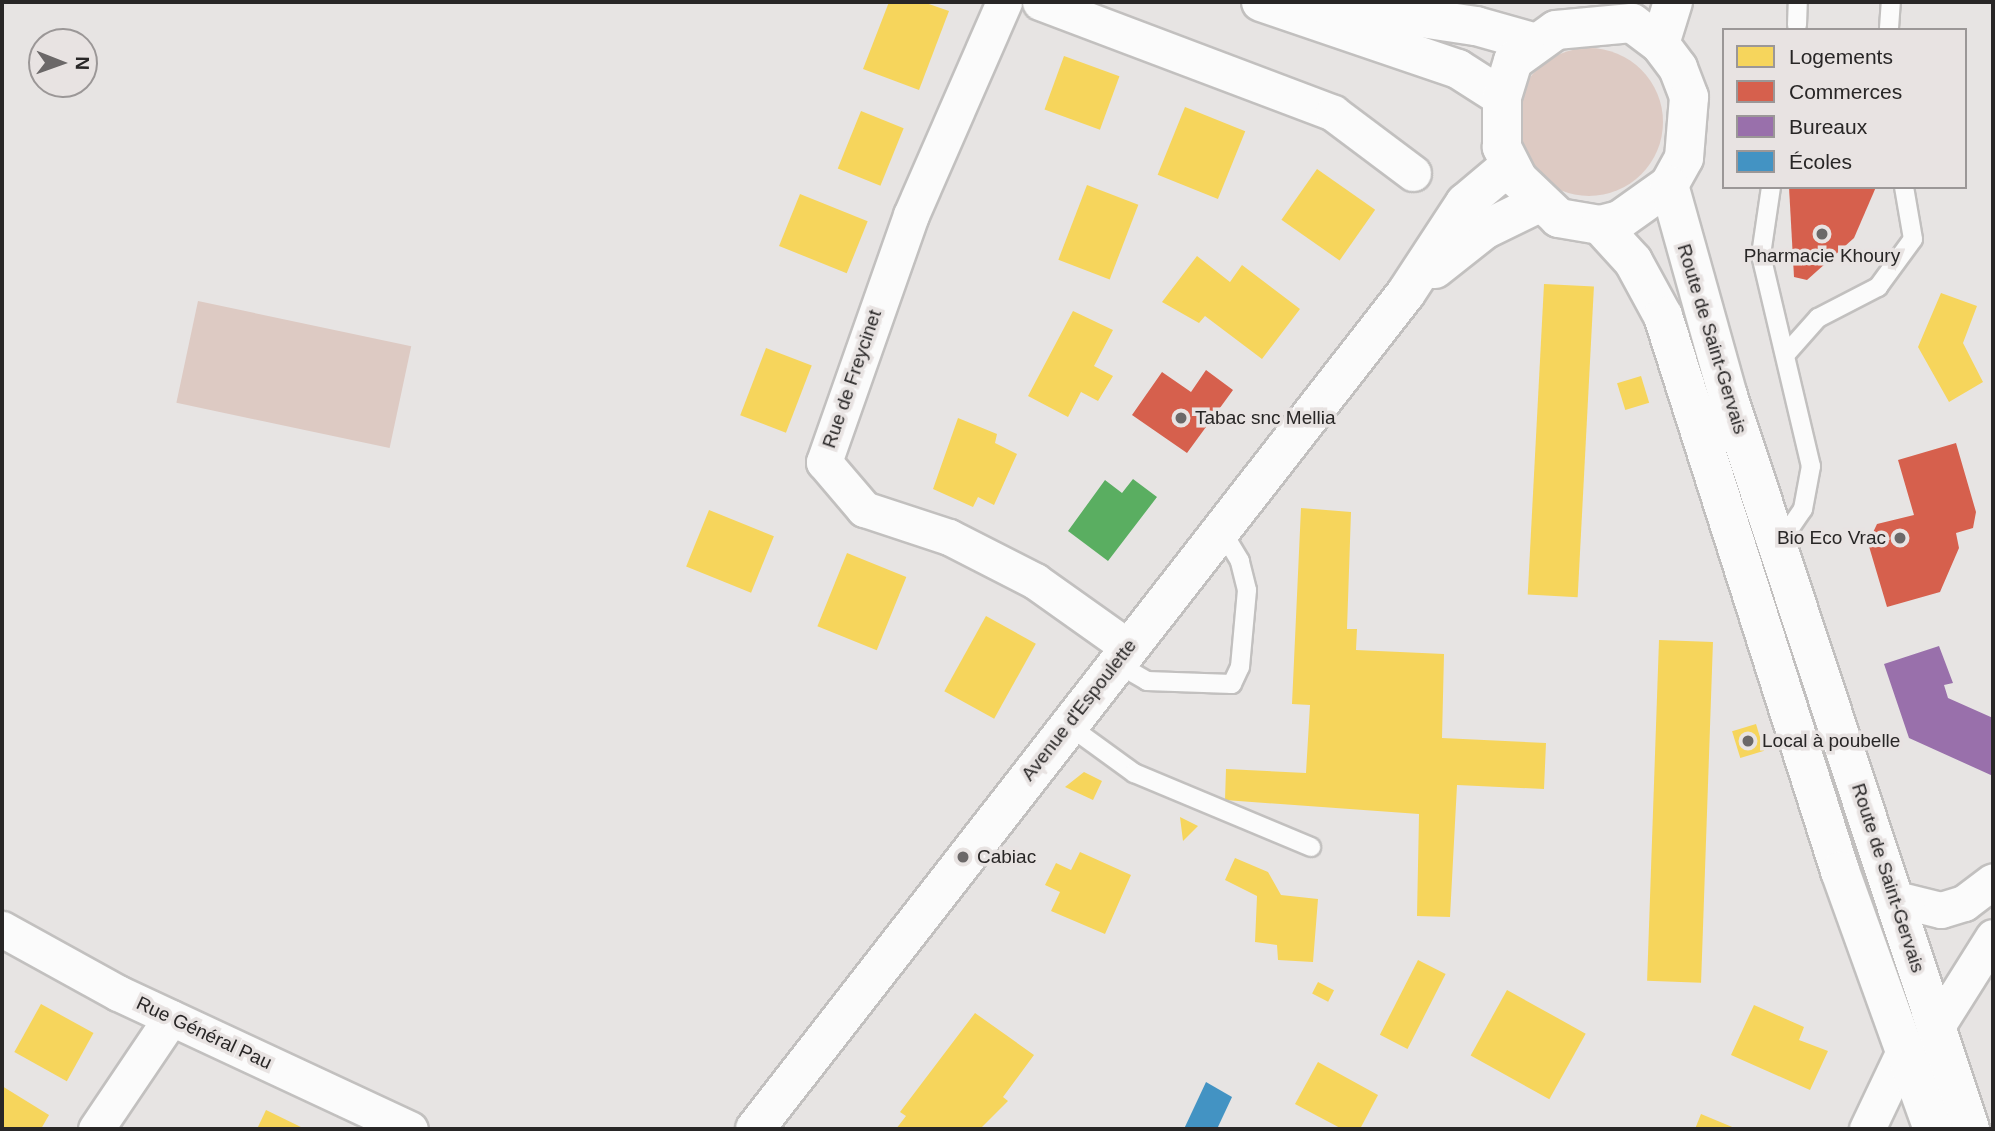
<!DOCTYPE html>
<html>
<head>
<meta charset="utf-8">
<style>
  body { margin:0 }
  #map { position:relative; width:1995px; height:1131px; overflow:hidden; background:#e7e4e3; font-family:Arial,sans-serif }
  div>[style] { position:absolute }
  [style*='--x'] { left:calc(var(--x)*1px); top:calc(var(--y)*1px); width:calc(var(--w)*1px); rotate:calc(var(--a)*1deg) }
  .green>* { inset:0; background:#ddcac3; transform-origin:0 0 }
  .round { border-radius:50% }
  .homes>* { inset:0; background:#f6d55c; transform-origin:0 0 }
  .shops>* { inset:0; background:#d6604d }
  .offices>* { inset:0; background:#9970ab }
  .schools>* { inset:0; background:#4393c3 }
  .public>* { inset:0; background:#5aae61 }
  .roads { filter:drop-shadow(2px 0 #c2c0bf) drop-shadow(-2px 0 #c2c0bf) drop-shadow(0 2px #c2c0bf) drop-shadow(0 -2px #c2c0bf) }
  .lane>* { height:18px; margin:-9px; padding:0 9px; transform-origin:9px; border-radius:9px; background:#fbfbfb }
  .street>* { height:35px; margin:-17.5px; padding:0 17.5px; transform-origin:17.5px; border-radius:17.5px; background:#fbfbfb }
  .secondary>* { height:38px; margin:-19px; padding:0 19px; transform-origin:19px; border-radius:19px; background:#fbfbfb }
  .dots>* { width:19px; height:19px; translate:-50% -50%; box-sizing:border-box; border:4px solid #e8e3e2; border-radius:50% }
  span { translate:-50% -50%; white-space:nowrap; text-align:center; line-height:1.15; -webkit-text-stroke:7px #e8e3e2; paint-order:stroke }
  .poi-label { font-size:19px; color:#282626 }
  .left { translate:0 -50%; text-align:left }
  .right { translate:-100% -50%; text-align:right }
  .street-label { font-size:19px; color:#282626 }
  .frame { position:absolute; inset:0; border:4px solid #282626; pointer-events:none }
  .legend { position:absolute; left:1722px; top:28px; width:245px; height:161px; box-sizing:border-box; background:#e8e3e2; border:2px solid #9b9797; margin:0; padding:9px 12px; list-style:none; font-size:21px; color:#282626 }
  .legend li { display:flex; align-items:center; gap:14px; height:35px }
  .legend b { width:35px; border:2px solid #9b9797 }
  .north { position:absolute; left:28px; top:28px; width:70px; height:70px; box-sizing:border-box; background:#e8e3e2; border:2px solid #9b9797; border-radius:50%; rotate:91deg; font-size:19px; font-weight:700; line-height:28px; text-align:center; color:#282626 }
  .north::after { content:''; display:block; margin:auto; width:24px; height:32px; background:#6b6868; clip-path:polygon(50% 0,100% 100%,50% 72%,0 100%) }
</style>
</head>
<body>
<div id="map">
  <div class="green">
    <div class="round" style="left:1515px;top:48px;width:148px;height:148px"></div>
    <div style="left:198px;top:301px;width:218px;height:104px;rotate:12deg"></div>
  </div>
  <div class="homes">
    <div style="clip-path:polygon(889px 2px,923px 2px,949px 11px,919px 90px,863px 69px)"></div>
    <div style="left:1064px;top:56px;width:59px;height:57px;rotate:20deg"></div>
    <div style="left:1185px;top:107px;width:65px;height:73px;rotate:22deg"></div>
    <div style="left:861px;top:111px;width:46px;height:62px;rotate:22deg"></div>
    <div style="left:1317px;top:169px;width:71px;height:62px;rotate:35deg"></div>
    <div style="left:1087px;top:185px;width:55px;height:80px;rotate:21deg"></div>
    <div style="left:800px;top:194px;width:73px;height:56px;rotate:22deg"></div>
    <div style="clip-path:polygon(1197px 256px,1230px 282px,1242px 265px,1300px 309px,1262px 359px,1205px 316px,1199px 323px,1162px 302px)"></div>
    <div style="left:1544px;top:284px;width:50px;height:311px;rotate:3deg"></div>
    <div style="clip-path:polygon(1941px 293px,1977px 306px,1963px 343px,1983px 382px,1949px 402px,1918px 347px)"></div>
    <div style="clip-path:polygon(1073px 311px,1113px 330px,1094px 366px,1113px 376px,1098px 401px,1081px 392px,1068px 417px,1028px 396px)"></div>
    <div style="left:766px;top:348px;width:49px;height:72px;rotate:21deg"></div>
    <div style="left:1641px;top:376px;width:28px;height:25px;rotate:73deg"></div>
    <div style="clip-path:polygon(958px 418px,997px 434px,995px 443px,1017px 454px,994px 505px,978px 497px,973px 507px,933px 489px)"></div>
    <div style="clip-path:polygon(1301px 508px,1351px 512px,1347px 629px,1357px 629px,1356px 650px,1444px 654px,1442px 738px,1546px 743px,1544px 789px,1457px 785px,1450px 917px,1417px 916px,1419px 814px,1225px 800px,1226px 769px,1306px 773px,1310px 705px,1292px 704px)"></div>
    <div style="left:709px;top:510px;width:70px;height:61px;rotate:22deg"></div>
    <div style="left:847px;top:553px;width:64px;height:79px;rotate:22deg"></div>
    <div style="left:986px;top:616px;width:57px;height:86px;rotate:29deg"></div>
    <div style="left:1659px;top:640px;width:54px;height:341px;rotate:2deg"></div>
    <div style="left:1756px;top:724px;width:28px;height:25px;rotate:73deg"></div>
    <div style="clip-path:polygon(1084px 772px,1102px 781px,1093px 800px,1065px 787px)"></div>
    <div style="clip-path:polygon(1180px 817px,1198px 826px,1183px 841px)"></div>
    <div style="clip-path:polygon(1080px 852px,1131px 875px,1105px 934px,1051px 911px,1060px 892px,1045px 885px,1056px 863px,1071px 870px)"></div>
    <div style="clip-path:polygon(1235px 858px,1268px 872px,1281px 895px,1318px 899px,1313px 962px,1278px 960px,1277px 945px,1255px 942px,1257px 896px,1225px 880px)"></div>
    <div style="left:1418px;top:960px;width:31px;height:84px;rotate:27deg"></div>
    <div style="left:1318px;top:982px;width:18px;height:13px;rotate:27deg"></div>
    <div style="left:1507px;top:990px;width:90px;height:75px;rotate:29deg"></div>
    <div style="left:41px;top:1004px;width:60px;height:55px;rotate:29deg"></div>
    <div style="clip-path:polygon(1754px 1005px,1804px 1027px,1799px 1040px,1828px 1051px,1810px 1090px,1731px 1055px)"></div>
    <div style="clip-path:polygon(975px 1013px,1034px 1055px,1003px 1097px,1008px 1101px,980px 1129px,896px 1129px,906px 1116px,900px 1112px)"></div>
    <div style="clip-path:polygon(1318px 1062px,1378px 1095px,1360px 1129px,1342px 1129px,1295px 1104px)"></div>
    <div style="clip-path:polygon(2px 1086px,49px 1115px,41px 1129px,2px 1129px)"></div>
    <div style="clip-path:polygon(266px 1110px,305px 1129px,257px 1129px)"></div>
    <div style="clip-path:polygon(1701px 1114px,1737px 1129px,1695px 1129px)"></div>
  </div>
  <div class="shops">
    <div style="clip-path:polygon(1789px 187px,1876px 187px,1854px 238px,1807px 280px,1794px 277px)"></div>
    <div style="clip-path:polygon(1206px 370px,1233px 390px,1187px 453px,1132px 415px,1162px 372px,1191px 392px)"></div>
    <div style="clip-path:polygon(1956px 443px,1976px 512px,1973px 528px,1956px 533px,1959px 548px,1940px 592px,1887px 607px,1868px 543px,1877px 524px,1914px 515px,1898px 460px)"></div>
  </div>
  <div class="offices">
    <div style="clip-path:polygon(1939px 646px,1953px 683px,1944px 685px,1948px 698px,1993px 718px,1993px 776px,1909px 738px,1884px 664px)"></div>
  </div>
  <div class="schools">
    <div style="clip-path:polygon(1206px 1082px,1232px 1097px,1217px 1129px,1184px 1129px)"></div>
  </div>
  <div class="public">
    <div style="clip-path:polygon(1133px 479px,1157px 497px,1108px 561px,1068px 531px,1105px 480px,1122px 493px)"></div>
  </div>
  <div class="roads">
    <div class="lane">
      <div style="--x:1797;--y:25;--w:23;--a:-88"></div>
      <div style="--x:1889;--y:28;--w:26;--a:-86"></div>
      <div style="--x:1771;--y:187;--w:69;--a:98.4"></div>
      <div style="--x:1761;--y:255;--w:217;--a:76.7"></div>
      <div style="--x:1811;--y:466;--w:44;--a:100.5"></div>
      <div style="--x:1803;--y:509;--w:42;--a:124.4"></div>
      <div style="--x:1786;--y:354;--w:48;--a:-48.4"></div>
      <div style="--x:1818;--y:318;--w:68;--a:-27.3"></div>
      <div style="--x:1878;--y:287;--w:59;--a:-53.9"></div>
      <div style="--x:1913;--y:239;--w:53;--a:-99.8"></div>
      <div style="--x:1116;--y:663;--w:36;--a:30"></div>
      <div style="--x:1147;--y:681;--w:85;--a:2"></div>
      <div style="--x:1232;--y:684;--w:19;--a:-65"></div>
      <div style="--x:1240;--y:667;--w:77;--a:-84.8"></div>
      <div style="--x:1247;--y:590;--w:30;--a:-104"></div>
      <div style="--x:1240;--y:561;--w:37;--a:-121"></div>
      <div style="--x:1068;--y:725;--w:82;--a:36"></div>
      <div style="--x:1134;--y:773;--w:192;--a:22.7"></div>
    </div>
    <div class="street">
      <div style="--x:1004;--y:2;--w:232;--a:113.6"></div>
      <div style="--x:911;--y:215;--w:262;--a:109.4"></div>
      <div style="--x:824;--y:462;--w:62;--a:49.6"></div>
      <div style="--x:864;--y:509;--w:89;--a:18.2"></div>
      <div style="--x:949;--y:537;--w:97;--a:27.1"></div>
      <div style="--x:1035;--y:581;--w:114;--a:35.4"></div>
      <div style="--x:1040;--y:2;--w:313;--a:20.7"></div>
      <div style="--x:1333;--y:113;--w:100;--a:36.9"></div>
      <div style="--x:1892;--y:898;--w:50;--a:13.8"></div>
      <div style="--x:1941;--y:910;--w:24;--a:-17"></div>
      <div style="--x:1964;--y:903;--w:36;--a:-37"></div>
      <div style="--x:2;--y:929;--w:132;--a:28.9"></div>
      <div style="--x:118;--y:993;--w:322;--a:25"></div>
      <div style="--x:1937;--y:1026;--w:105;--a:-57.8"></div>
      <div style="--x:96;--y:1129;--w:134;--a:-56"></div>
      <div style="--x:1867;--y:1129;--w:86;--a:-64.6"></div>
    </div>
    <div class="secondary">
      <div style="--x:1261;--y:2;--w:208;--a:18.8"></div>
      <div style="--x:1458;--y:69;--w:52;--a:32.5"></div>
      <div style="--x:1315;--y:2;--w:163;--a:8.5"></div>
      <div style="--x:1476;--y:26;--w:59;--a:15.7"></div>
      <div style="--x:1632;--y:23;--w:35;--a:37"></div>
      <div style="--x:1660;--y:44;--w:30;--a:53"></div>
      <div style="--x:1678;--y:68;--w:31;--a:69"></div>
      <div style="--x:1689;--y:97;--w:61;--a:94.7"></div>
      <div style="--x:1684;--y:158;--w:31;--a:119"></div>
      <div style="--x:1669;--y:185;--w:60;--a:144.5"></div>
      <div style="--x:1620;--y:220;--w:21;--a:166"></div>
      <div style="--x:1600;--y:225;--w:42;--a:-170.3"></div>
      <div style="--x:1559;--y:218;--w:57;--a:-136.4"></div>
      <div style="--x:1518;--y:179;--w:36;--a:-117"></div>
      <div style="--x:1502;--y:147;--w:50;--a:-90"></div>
      <div style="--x:1502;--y:97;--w:38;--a:-73"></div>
      <div style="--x:1513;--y:61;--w:53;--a:-35.8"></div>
      <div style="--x:1556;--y:30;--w:76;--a:-5.3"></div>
      <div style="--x:1660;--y:44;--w:44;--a:-72.8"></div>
      <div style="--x:1669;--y:185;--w:219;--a:74.4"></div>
      <div style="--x:1728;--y:396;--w:772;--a:71.73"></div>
      <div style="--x:1600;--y:225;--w:49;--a:47.5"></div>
      <div style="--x:1633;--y:261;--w:63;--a:61.4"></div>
      <div style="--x:1663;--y:316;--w:583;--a:72.31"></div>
      <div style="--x:1840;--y:871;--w:274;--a:70.2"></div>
      <div style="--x:1435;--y:269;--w:63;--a:-38.5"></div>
      <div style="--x:1484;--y:230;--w:61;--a:-26.1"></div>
      <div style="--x:755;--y:1129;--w:1060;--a:-52.09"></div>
      <div style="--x:1406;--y:293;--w:108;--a:-56.8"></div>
      <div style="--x:1465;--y:203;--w:57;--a:-40.1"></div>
    </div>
  </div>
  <div class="dots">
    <div style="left:1822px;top:234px;background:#6b6868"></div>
    <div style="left:1181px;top:418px;background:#6b6868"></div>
    <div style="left:1900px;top:538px;background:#6b6868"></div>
    <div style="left:1748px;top:741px;background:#6b6868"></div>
    <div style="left:963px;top:857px;background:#6b6868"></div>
  </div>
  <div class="poi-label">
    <span style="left:1822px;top:256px">Pharmacie Khoury</span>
    <span class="left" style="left:1195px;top:418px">Tabac snc Mellia</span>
    <span class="right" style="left:1886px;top:538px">Bio Eco Vrac</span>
    <span class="left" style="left:1762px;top:741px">Local à poubelle</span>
    <span class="left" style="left:977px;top:857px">Cabiac</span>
  </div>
  <div class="street-label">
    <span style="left:1712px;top:339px;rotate:73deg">Route de Saint-Gervais</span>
    <span style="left:852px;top:379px;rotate:-71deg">Rue de Freycinet</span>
    <span style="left:1079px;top:710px;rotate:-52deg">Avenue d'Espoulette</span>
    <span style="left:1888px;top:878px;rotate:72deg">Route de Saint-Gervais</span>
    <span style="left:204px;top:1033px;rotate:25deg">Rue Général Pau</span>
  </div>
  <div class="frame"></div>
  <ul class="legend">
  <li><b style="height:19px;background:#f6d55c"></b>Logements</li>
  <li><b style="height:19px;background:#d6604d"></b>Commerces</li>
  <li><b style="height:19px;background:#9970ab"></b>Bureaux</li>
  <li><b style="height:19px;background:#4393c3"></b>Écoles</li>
  </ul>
  <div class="north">N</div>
</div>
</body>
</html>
